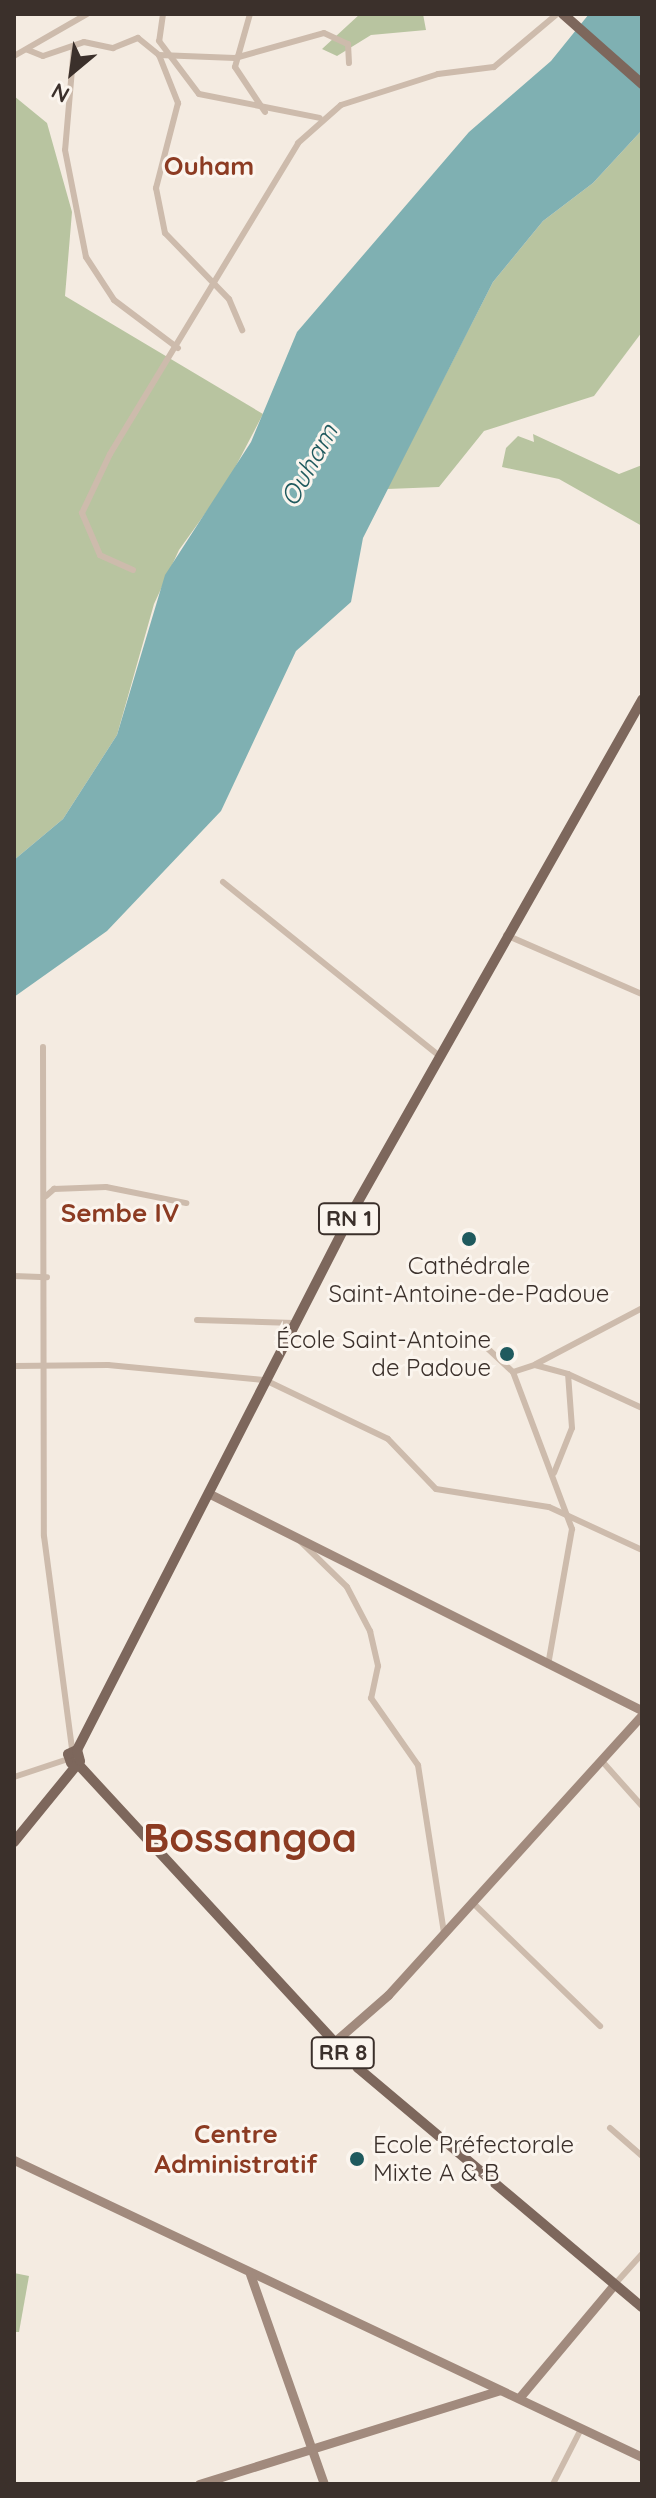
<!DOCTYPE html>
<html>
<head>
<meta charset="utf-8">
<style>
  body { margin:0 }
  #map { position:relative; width:656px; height:2498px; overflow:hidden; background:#f4ebe1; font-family:Quicksand,sans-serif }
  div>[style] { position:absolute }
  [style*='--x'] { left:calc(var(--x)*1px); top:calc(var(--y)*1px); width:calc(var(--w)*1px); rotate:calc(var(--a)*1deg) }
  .green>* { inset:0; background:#b8c4a0 }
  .water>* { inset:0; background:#7fb0b2 }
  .street>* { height:6px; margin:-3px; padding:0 3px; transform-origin:3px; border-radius:3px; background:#cdbbac }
  .secondary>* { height:9px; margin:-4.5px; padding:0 4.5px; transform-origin:4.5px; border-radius:4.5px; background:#a18a7d }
  .primary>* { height:10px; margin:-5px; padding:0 5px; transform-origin:5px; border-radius:5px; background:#7d675c }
  .dots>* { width:22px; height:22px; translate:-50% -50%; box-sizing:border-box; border:4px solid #fbf5ee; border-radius:50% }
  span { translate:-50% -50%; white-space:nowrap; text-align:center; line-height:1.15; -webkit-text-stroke:6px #fbf5ee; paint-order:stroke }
  .shield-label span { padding:2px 6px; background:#fbf5ee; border:2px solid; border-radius:6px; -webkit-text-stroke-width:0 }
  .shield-label { font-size:22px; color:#3b302b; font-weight:700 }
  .poi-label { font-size:24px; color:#3b302b }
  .right { translate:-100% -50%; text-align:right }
  .left { translate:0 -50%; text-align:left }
  .neighbourhood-label { font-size:26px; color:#8c3b22; font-weight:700 }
  .water-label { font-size:26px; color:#1f5a5e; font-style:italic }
  .town-label { font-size:40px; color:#8c3b22; font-weight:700 }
  .frame { position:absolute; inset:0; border:16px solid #3b302b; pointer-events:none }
  .north { position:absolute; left:32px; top:32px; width:80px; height:80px; -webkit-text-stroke:6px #fbf5ee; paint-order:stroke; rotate:209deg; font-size:22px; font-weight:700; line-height:32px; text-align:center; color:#3b302b }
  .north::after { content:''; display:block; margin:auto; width:28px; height:36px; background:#3b302b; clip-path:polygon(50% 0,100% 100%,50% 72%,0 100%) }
</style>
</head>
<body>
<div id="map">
  <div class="green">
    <div style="clip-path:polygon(360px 14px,423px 14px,426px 30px,371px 35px,337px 56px,322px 49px)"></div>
    <div style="clip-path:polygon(14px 96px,47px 123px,72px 212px,65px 296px,263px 414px,227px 483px,179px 550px,154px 604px,117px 735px,63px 819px,14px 860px)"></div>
    <div style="clip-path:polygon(642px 130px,642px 332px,594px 396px,484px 431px,439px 487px,387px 489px,493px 282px,543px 221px,593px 183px)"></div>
    <div style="clip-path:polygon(533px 434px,619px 474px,642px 465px,642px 526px,559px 479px,502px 467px,506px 448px,518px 436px,534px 442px)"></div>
    <div style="clip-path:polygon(14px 2273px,29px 2276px,19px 2332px,14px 2332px)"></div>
  </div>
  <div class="water">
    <div style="clip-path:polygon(589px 14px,642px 14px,642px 130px,593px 183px,543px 221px,493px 282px,363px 538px,351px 602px,296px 651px,221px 811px,107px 931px,14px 997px,14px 860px,63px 819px,117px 735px,165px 575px,251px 442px,297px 332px,469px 132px,551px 61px)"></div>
  </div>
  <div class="street">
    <div style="--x:163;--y:14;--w:27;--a:98"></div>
    <div style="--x:159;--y:41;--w:66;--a:53"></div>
    <div style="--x:199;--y:94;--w:123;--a:11.2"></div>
    <div style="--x:250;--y:14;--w:55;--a:105.8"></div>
    <div style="--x:235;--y:67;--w:54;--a:56.3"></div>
    <div style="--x:74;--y:46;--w:104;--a:94.9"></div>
    <div style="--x:65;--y:150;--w:109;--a:78.9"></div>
    <div style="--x:86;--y:257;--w:51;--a:56.9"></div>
    <div style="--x:114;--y:300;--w:80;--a:36.9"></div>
    <div style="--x:28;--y:50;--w:16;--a:22"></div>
    <div style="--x:43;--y:56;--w:43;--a:-18.9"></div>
    <div style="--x:84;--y:42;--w:30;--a:12"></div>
    <div style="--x:113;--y:48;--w:27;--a:-22"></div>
    <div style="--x:138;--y:38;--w:27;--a:39"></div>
    <div style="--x:159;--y:55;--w:76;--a:2.3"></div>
    <div style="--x:235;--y:58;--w:92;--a:-15.7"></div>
    <div style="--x:324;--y:33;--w:26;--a:25"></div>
    <div style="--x:348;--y:44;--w:19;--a:87"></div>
    <div style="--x:159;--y:55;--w:52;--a:68.4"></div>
    <div style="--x:178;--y:103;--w:88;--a:104.5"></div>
    <div style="--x:156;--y:188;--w:46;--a:78.7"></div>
    <div style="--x:165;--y:233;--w:92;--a:45.9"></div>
    <div style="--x:229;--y:299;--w:34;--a:67"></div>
    <div style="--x:14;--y:56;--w:84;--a:-29.9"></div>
    <div style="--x:133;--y:570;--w:36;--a:-156"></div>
    <div style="--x:100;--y:555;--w:46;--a:-113.2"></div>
    <div style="--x:82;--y:513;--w:65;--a:-64.6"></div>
    <div style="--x:110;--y:454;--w:363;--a:-58.8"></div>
    <div style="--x:298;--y:143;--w:57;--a:-41.5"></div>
    <div style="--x:341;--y:105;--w:102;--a:-17.7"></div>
    <div style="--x:438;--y:74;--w:56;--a:-7.1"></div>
    <div style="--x:494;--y:67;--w:82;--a:-40.1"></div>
    <div style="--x:223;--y:882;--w:276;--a:38.8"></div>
    <div style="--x:506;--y:935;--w:148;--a:23.5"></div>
    <div style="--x:43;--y:1047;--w:489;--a:89.9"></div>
    <div style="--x:44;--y:1536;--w:216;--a:82.5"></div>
    <div style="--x:46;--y:1196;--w:11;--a:-41"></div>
    <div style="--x:54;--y:1189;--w:52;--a:-2.2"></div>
    <div style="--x:106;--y:1187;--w:82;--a:11.3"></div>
    <div style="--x:14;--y:1276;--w:33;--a:2"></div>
    <div style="--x:197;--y:1320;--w:97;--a:1.8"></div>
    <div style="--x:485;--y:1346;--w:38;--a:43"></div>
    <div style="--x:513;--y:1372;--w:168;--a:69.4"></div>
    <div style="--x:572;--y:1529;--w:138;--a:100"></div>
    <div style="--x:536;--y:1364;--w:120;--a:-27.8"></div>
    <div style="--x:14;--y:1366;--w:94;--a:-0.6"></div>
    <div style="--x:108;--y:1365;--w:158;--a:5.5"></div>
    <div style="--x:265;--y:1380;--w:136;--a:25.6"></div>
    <div style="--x:388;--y:1439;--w:69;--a:46.2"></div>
    <div style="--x:436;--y:1489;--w:114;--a:9.1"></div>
    <div style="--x:549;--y:1507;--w:102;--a:24.8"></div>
    <div style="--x:513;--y:1372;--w:23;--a:-18"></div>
    <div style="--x:535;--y:1365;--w:34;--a:15"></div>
    <div style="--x:568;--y:1374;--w:81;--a:24.7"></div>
    <div style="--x:554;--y:1473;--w:48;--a:-68.2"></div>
    <div style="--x:572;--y:1428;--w:54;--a:-94.2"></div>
    <div style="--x:296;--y:1537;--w:71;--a:44.4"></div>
    <div style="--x:347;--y:1587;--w:50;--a:62.4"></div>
    <div style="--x:370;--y:1631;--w:36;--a:77"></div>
    <div style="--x:378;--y:1666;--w:33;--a:102"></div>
    <div style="--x:371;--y:1698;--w:82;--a:55"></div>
    <div style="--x:418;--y:1765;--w:170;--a:81.2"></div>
    <div style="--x:601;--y:1760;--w:62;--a:48.3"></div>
    <div style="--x:14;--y:1777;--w:57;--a:-18.4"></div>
    <div style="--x:473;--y:1903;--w:177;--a:44.1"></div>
    <div style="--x:610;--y:2128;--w:43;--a:41.2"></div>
    <div style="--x:615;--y:2284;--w:40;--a:-48"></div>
    <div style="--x:553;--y:2484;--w:62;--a:-63"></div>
  </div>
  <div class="secondary">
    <div style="--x:208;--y:1493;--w:485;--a:26.6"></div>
    <div style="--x:333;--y:2043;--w:73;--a:-41.1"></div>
    <div style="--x:388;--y:1995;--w:378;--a:-47.8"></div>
    <div style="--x:14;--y:2160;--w:695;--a:25.31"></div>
    <div style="--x:250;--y:2274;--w:223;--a:70.6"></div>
    <div style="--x:519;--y:2398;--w:146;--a:-50"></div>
    <div style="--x:199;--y:2484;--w:315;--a:-17.3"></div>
  </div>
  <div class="primary">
    <div style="--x:563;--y:14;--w:106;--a:41.5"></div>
    <div style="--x:71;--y:1763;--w:9;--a:-108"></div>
    <div style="--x:68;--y:1754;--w:10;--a:-24"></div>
    <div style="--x:77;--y:1750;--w:610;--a:-62.89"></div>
    <div style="--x:355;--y:1207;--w:583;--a:-60.49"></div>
    <div style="--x:77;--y:1763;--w:415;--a:47.3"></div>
    <div style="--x:358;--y:2068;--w:371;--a:40.1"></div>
    <div style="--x:14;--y:1842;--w:104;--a:-50.8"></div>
    <div style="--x:80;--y:1761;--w:11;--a:-105"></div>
  </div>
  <div class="dots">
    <div style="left:469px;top:1239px;background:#1f5a5e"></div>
    <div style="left:507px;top:1354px;background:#1f5a5e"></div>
    <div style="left:357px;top:2159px;background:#1f5a5e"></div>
  </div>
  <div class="shield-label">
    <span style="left:349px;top:1219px">RN 1</span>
    <span style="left:343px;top:2053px">RR 8</span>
  </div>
  <div class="poi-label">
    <span style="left:469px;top:1280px">Cathédrale<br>Saint-Antoine-de-Padoue</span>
    <span class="right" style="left:491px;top:1354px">École Saint-Antoine<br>de Padoue</span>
    <span class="left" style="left:373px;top:2159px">Ecole Préfectorale<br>Mixte A &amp; B</span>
  </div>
  <div class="neighbourhood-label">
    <span style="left:209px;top:166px">Ouham</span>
    <span style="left:120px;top:1213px">Sembe IV</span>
    <span style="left:236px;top:2149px">Centre<br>Administratif</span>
  </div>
  <div class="water-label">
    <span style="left:309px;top:465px;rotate:-61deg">Ouham</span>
  </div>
  <div class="town-label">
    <span style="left:250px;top:1837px">Bossangoa</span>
  </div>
  <div class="frame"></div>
  <div class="north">N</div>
</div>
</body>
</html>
